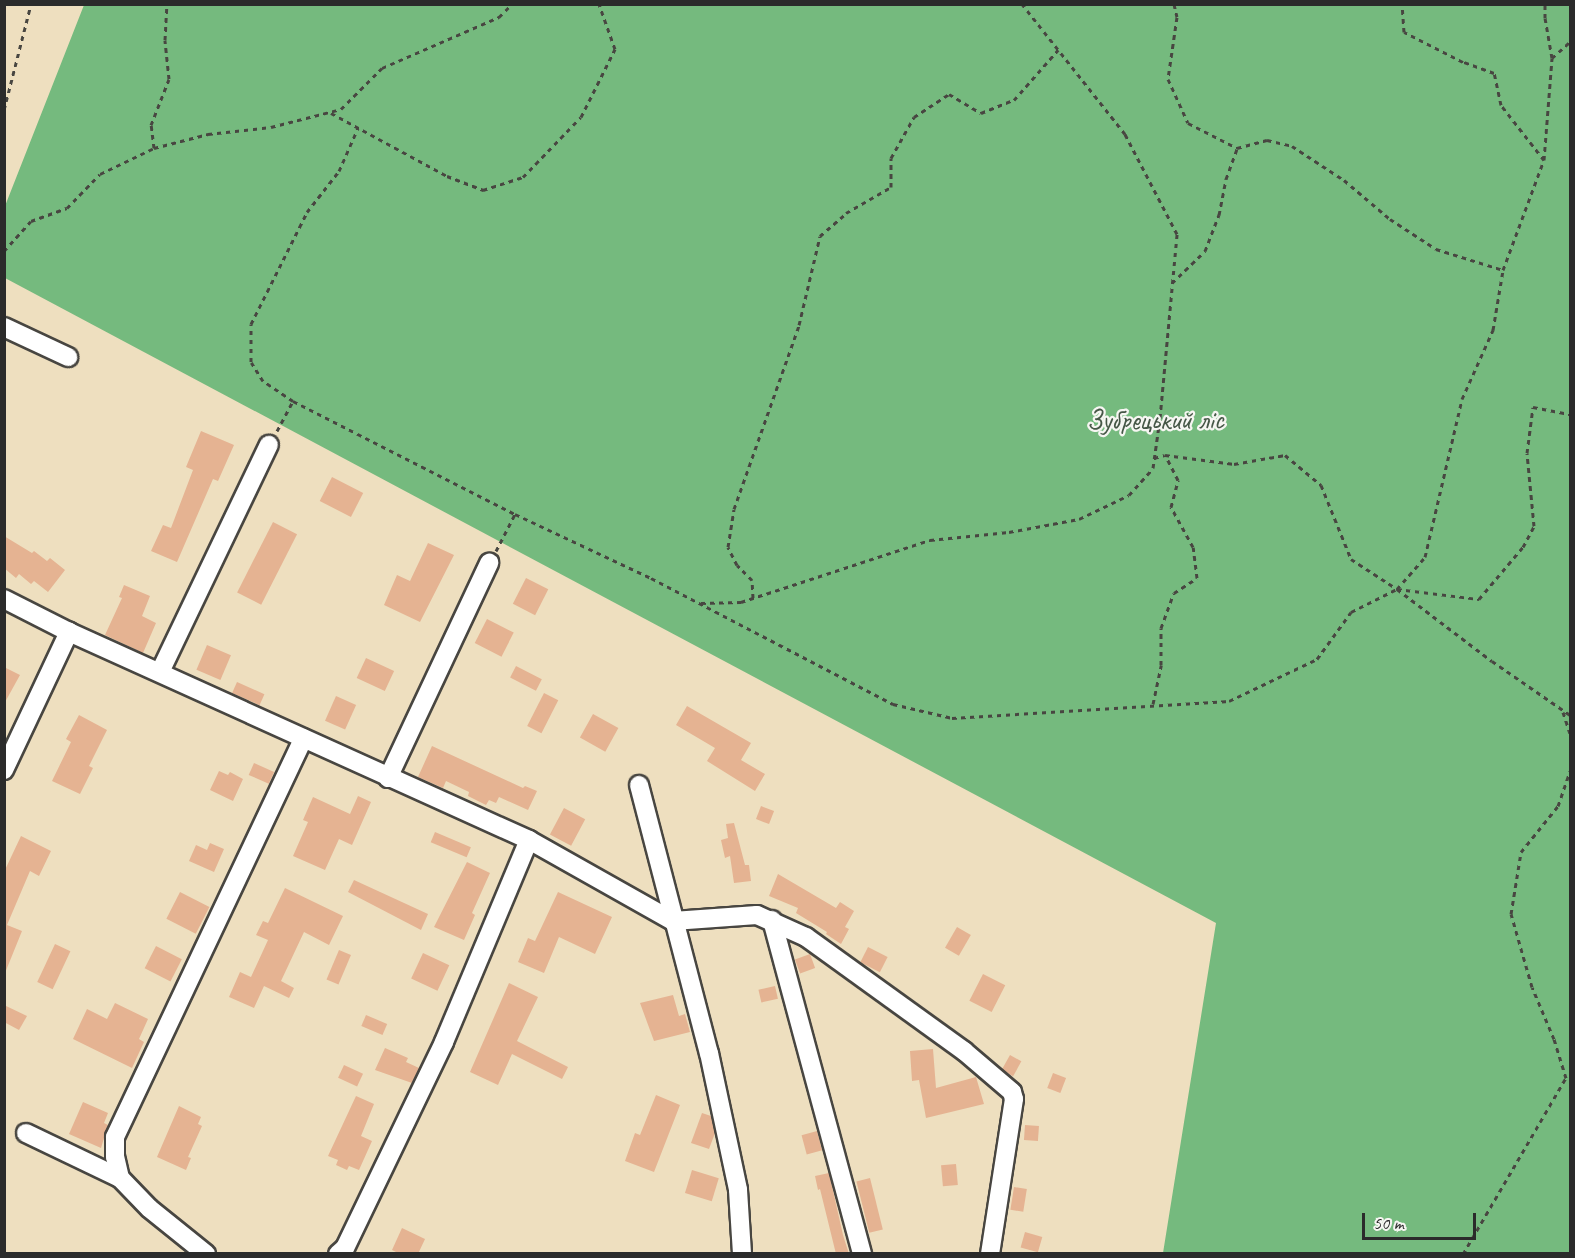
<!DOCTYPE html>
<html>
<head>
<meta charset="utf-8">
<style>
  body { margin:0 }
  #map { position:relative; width:1575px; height:1258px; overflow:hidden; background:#eedfbf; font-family:Caveat,sans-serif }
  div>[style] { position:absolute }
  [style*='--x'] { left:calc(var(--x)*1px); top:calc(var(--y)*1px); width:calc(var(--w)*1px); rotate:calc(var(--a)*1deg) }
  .forest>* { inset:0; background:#75ba7e }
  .building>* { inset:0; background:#e5b392; transform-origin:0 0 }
  .path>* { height:3px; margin-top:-1.5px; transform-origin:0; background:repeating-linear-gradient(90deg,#484641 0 4.5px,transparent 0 9px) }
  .roads { filter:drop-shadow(2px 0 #484641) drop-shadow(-2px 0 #484641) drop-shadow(0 2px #484641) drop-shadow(0 -2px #484641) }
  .minor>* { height:18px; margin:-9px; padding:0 9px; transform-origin:9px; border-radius:9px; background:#fff }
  span { translate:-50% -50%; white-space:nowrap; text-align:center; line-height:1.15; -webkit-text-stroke:4.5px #f6f6f2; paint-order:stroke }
  .park-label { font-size:28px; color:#455746 }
  .frame { position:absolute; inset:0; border:6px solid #2b2b2b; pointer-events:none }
  .scale { position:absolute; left:1362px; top:1213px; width:114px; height:27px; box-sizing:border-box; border:3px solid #2b2b2b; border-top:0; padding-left:8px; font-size:18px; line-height:21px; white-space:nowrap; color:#2b2b2b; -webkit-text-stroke:4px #f6f6f2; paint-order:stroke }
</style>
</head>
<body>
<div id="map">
  <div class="forest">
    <div style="clip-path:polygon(84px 5px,1570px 5px,1570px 1253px,1163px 1253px,1216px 923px,5px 278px,5px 206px)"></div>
  </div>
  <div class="building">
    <div style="clip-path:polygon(201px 431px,234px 445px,218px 481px,213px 479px,177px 562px,151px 551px,163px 525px,171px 528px,193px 470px,186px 467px)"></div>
    <div style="left:332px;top:477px;width:35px;height:27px;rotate:27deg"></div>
    <div style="left:273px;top:522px;width:27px;height:79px;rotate:27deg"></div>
    <div style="clip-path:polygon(4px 536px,32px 553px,34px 551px,47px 561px,50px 558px,65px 570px,48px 592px,34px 581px,31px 584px,19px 574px,16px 578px,4px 568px)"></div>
    <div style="clip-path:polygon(428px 543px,454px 555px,420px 622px,384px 605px,397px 575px,410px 581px)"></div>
    <div style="left:526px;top:578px;width:25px;height:29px;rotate:27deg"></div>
    <div style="clip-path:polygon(124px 585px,150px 596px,142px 616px,156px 623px,143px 653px,105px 635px,122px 598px,119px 597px)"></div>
    <div style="left:487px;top:619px;width:30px;height:27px;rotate:27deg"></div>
    <div style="left:207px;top:645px;width:26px;height:27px;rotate:23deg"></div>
    <div style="left:366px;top:658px;width:31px;height:22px;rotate:25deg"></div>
    <div style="left:516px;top:666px;width:29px;height:13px;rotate:27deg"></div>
    <div style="clip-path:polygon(4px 667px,20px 675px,4px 704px)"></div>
    <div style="left:237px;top:682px;width:30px;height:12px;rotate:24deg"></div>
    <div style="left:544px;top:693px;width:16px;height:37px;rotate:27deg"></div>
    <div style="left:336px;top:696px;width:22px;height:27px;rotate:24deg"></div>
    <div style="clip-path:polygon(687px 706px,751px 743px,741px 760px,765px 774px,755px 791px,707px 761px,715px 748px,676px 725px)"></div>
    <div style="left:593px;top:714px;width:29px;height:27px;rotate:29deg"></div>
    <div style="clip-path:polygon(79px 715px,107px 730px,89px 766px,93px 768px,80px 794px,52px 781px,71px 742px,66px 739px)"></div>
    <div style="clip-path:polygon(432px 746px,523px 788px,525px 786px,537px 791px,528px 810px,499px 797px,496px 803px,489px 800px,486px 805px,468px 796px,469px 792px,446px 781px,443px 788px,418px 777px)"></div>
    <div style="left:254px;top:763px;width:22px;height:13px;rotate:24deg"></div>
    <div style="clip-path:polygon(219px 771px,228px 775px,230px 772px,243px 779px,233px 801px,210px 790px)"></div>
    <div style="clip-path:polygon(358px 796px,371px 802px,352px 845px,339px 839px,325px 870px,293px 856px,308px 822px,303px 820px,313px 797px,350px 814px)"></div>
    <div style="left:761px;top:806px;width:14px;height:14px;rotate:21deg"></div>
    <div style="left:564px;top:808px;width:24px;height:30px;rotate:28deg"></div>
    <div style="clip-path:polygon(734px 823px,745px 865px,749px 865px,751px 881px,734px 883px,730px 856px,725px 858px,721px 840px,728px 838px,726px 824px)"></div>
    <div style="left:435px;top:832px;width:39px;height:11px;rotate:23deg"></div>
    <div style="clip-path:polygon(21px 836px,51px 851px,39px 876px,30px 871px,7px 925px,22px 931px,5px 973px,4px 872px)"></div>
    <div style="clip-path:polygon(210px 843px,224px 849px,214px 872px,189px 861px,196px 845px,207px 850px)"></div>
    <div style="clip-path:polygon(467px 862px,490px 873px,472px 913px,475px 915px,464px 940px,434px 927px)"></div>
    <div style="clip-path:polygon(778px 874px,836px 908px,840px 902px,854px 911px,845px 927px,849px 929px,841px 944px,826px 934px,827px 932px,796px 913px,798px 908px,769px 896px)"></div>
    <div style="clip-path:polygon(354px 880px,428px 914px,421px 930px,348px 892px)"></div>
    <div style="clip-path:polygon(285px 888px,343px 916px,329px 945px,304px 932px,281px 981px,294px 988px,289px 998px,264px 986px,254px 1008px,229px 997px,240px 972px,251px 977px,268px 940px,256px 935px,263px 921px,268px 923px)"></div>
    <div style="left:180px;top:892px;width:33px;height:30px;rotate:27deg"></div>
    <div style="clip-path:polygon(558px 892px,612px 917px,595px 954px,559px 937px,544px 973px,518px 962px,528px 938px,535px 941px)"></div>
    <div style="left:957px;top:927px;width:16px;height:24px;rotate:30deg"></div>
    <div style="left:55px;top:944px;width:17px;height:42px;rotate:25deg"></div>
    <div style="left:156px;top:946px;width:29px;height:25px;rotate:27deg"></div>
    <div style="left:868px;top:947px;width:22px;height:17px;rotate:27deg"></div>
    <div style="left:339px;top:950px;width:13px;height:32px;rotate:23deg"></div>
    <div style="left:423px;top:953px;width:29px;height:28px;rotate:25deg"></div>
    <div style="left:810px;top:954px;width:15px;height:16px;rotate:70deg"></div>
    <div style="left:983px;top:974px;width:25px;height:30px;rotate:27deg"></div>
    <div style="clip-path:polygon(509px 983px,538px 997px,517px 1041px,568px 1067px,562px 1079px,512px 1054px,498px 1085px,470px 1072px)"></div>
    <div style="left:775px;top:986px;width:13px;height:17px;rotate:77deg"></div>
    <div style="clip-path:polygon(673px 995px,679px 1016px,685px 1014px,690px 1032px,654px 1041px,640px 1003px)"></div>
    <div style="clip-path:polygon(115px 1003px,148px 1019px,139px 1039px,144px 1042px,132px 1068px,73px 1039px,87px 1009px,107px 1019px)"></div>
    <div style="clip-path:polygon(4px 1005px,27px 1016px,19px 1030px,4px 1022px)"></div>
    <div style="left:366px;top:1015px;width:23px;height:12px;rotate:23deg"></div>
    <div style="clip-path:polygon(385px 1048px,408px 1058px,406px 1062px,419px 1068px,412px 1083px,375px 1070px)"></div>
    <div style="clip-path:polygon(933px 1049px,936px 1088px,976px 1077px,984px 1104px,926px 1118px,919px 1080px,912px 1081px,910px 1051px)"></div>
    <div style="left:1010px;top:1055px;width:13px;height:17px;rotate:29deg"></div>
    <div style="left:344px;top:1065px;width:21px;height:14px;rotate:25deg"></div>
    <div style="left:1053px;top:1073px;width:14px;height:16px;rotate:21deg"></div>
    <div style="clip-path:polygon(656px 1095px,680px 1105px,654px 1172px,625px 1161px,635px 1133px,640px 1135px)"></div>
    <div style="clip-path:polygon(356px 1096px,374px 1104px,361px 1136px,372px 1141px,359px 1170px,349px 1166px,347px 1170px,336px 1165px,338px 1160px,328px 1156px)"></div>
    <div style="clip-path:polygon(83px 1102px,108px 1113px,104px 1123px,108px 1125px,101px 1148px,69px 1134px)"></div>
    <div style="clip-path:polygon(179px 1106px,201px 1117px,198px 1124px,202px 1126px,188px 1157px,191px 1158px,186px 1170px,157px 1157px)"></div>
    <div style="clip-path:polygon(702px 1113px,711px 1116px,715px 1133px,709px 1149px,691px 1143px)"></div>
    <div style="left:1025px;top:1125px;width:14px;height:15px;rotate:4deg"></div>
    <div style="left:817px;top:1131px;width:20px;height:16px;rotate:75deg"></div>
    <div style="left:956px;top:1164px;width:21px;height:15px;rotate:85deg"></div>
    <div style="left:692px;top:1170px;width:28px;height:24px;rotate:17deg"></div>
    <div style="clip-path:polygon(829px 1173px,843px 1235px,849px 1254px,836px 1254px,820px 1189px,818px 1190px,815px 1176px)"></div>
    <div style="left:870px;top:1178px;width:53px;height:14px;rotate:76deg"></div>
    <div style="left:1014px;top:1187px;width:13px;height:23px;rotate:9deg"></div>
    <div style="clip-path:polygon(402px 1228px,425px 1239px,418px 1254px,400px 1254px,392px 1250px)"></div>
    <div style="left:1025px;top:1232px;width:18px;height:16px;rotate:16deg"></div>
  </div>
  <div class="path">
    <div style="--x:1174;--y:4;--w:13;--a:77"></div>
    <div style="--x:1177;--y:17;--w:63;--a:98.3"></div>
    <div style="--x:1168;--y:79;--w:48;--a:65.6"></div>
    <div style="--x:1188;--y:123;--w:55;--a:27"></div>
    <div style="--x:1237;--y:148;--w:31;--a:-15"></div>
    <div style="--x:1267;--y:140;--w:26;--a:13"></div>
    <div style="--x:1292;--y:146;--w:62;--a:33.2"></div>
    <div style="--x:1344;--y:180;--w:60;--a:40.3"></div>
    <div style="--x:1390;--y:219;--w:55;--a:33.1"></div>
    <div style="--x:1436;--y:249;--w:70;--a:17.4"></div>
    <div style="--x:1552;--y:58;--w:24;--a:-42"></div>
    <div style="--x:4;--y:110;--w:109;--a:-75.7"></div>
    <div style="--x:331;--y:113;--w:132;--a:28.5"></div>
    <div style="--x:447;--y:176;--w:39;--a:21"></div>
    <div style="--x:483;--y:190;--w:42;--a:-18"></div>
    <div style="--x:523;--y:177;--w:83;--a:-46"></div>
    <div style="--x:581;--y:117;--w:76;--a:-63.4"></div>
    <div style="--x:615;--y:49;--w:48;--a:-109.6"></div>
    <div style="--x:154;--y:148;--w:23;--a:-97"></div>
    <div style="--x:151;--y:125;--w:49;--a:-68.6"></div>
    <div style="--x:169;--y:79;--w:39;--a:-96"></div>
    <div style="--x:165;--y:40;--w:36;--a:-87"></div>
    <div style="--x:1544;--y:160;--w:102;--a:-85.5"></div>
    <div style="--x:1552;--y:58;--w:41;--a:-99.9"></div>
    <div style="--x:1545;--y:18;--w:14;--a:-90"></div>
    <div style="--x:4;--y:251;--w:40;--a:-48"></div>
    <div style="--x:31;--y:221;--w:38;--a:-20"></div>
    <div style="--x:67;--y:208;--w:47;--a:-45.9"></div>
    <div style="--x:100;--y:174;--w:60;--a:-25.7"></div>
    <div style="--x:154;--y:148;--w:56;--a:-14.5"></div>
    <div style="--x:208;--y:134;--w:63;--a:-6.3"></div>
    <div style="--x:271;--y:127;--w:72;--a:-14.4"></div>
    <div style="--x:341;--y:109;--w:58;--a:-45"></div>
    <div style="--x:382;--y:68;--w:128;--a:-23.6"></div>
    <div style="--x:499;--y:17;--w:18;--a:-45"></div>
    <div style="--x:1172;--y:283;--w:46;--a:-44.1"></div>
    <div style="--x:1205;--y:251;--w:39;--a:-69"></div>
    <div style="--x:1219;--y:215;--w:37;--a:-79"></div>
    <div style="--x:1226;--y:179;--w:33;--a:-70"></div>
    <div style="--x:293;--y:401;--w:36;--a:-146"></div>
    <div style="--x:263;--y:381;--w:22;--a:-122"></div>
    <div style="--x:251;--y:362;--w:38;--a:-90"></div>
    <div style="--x:251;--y:324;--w:125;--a:-63.4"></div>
    <div style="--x:307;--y:212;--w:52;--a:-52"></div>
    <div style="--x:339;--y:171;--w:47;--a:-66.2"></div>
    <div style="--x:277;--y:431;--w:34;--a:-62"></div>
    <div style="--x:293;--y:401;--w:249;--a:27"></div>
    <div style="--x:515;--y:514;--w:150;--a:25.2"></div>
    <div style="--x:651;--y:578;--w:273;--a:27.5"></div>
    <div style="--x:893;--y:704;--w:61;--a:13.3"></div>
    <div style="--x:952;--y:718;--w:278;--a:-3.5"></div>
    <div style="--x:1229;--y:701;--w:98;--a:-25.5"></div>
    <div style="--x:1317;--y:659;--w:58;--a:-54.1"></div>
    <div style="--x:1351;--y:612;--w:51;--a:-26.6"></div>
    <div style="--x:1397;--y:589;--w:119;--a:37.2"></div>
    <div style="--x:1492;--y:661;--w:95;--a:34.7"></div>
    <div style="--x:1154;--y:458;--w:11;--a:-15"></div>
    <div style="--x:1165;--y:455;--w:70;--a:7.4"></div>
    <div style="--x:1234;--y:464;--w:52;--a:-10"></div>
    <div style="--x:1285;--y:455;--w:47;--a:39.8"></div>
    <div style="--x:1321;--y:485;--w:80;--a:67.9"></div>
    <div style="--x:1351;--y:559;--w:55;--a:33.1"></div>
    <div style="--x:1397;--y:589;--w:83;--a:7"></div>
    <div style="--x:1479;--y:599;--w:68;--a:-49.8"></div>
    <div style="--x:1523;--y:547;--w:24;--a:-62"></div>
    <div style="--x:1534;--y:526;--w:73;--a:-95.5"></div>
    <div style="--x:1527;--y:453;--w:46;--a:-82.6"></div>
    <div style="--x:1533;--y:407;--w:38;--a:11"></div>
    <div style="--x:496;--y:551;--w:42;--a:-62.8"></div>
    <div style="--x:1397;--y:589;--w:43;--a:-48.8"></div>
    <div style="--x:1425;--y:557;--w:162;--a:-76.8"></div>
    <div style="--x:1462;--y:399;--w:76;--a:-65.8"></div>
    <div style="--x:1493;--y:330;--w:61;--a:-80.5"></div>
    <div style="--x:1503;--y:270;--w:117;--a:-69.6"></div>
    <div style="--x:1544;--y:160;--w:70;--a:-128"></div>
    <div style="--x:1501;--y:105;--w:33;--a:-102"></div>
    <div style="--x:1494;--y:73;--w:33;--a:-160"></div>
    <div style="--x:1463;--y:62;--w:66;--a:-153"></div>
    <div style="--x:1404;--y:32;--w:28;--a:-94"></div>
    <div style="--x:753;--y:598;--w:18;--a:-93"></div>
    <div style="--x:752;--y:580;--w:21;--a:-135"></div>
    <div style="--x:737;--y:565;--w:20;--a:-117"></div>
    <div style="--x:728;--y:547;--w:38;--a:-81"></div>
    <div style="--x:734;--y:509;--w:195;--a:-70.5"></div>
    <div style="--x:799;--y:325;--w:91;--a:-76.7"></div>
    <div style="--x:820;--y:236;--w:35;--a:-41"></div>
    <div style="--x:846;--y:213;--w:52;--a:-30"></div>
    <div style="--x:891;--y:187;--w:29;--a:-90"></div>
    <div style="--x:891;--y:158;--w:47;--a:-60.7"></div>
    <div style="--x:914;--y:117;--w:42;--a:-33.3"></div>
    <div style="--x:949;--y:94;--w:37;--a:31"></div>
    <div style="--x:981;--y:113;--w:35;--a:-22"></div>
    <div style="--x:1014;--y:100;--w:67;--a:-48.7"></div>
    <div style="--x:701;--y:603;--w:40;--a:-1.4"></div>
    <div style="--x:741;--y:602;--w:199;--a:-18.2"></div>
    <div style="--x:930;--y:540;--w:79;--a:-5.8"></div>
    <div style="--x:1009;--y:532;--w:71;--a:-10.5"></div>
    <div style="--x:1079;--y:519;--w:55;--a:-25.6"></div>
    <div style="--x:1129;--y:495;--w:36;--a:-48"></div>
    <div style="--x:1153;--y:468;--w:50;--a:-82"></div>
    <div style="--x:1160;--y:418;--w:185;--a:-84.7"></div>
    <div style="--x:1177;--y:234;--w:113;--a:-117.5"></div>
    <div style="--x:1125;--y:134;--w:166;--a:-128.4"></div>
    <div style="--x:1153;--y:704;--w:40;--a:-78"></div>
    <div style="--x:1161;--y:665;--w:37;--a:-90"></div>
    <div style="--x:1161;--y:628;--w:37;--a:-70"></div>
    <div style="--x:1174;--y:593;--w:27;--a:-33"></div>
    <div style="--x:1197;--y:578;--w:31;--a:-97"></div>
    <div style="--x:1193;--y:547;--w:46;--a:-118.8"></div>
    <div style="--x:1171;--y:507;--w:28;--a:-75"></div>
    <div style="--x:1178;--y:480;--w:28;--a:-117"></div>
    <div style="--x:1563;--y:712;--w:22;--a:72"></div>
    <div style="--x:1463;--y:1254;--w:204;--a:-59.7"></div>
    <div style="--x:1566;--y:1078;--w:41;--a:-107.1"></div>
    <div style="--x:1554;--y:1039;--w:56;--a:-112.9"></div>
    <div style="--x:1532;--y:987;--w:76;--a:-106"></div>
    <div style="--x:1511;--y:914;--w:63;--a:-80.8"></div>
    <div style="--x:1521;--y:852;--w:59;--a:-51.2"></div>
    <div style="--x:1558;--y:806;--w:37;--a:-71"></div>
  </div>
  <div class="roads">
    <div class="minor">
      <div style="--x:4;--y:327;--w:71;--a:25.1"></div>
      <div style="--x:4;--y:599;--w:73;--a:26.9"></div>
      <div style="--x:69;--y:632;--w:505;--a:24.33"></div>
      <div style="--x:529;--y:840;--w:165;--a:29.4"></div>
      <div style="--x:673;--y:921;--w:84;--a:-4.1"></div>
      <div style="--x:757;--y:915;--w:54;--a:24.2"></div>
      <div style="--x:806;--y:937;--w:195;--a:35.8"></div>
      <div style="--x:964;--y:1051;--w:63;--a:40.5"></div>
      <div style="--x:1012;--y:1092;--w:7;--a:74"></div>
      <div style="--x:1014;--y:1099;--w:157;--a:98.8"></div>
      <div style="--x:160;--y:672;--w:252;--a:-64.4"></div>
      <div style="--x:4;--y:770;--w:153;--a:-64.8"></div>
      <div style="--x:388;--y:778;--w:238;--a:-64.8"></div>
      <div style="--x:639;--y:785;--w:277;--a:75.4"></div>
      <div style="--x:709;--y:1053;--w:140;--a:78"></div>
      <div style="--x:738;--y:1190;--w:64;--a:86.4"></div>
      <div style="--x:772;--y:920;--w:346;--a:74.9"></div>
      <div style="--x:26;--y:1133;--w:104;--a:25.6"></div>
      <div style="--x:206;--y:1254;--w:73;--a:-141.1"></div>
      <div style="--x:149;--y:1208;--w:42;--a:-134"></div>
      <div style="--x:120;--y:1178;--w:22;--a:-103"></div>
      <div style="--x:115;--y:1157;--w:20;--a:-90"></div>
      <div style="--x:115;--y:1137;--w:441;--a:-64.7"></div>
      <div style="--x:338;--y:1254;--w:9;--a:-41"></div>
      <div style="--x:345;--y:1248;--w:229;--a:-64.3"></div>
      <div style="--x:444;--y:1042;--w:219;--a:-67.2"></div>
    </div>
  </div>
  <div class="park-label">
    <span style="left:1155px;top:420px">Зубрецький ліс</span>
  </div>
  <div class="frame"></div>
  <div class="scale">50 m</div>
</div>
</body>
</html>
